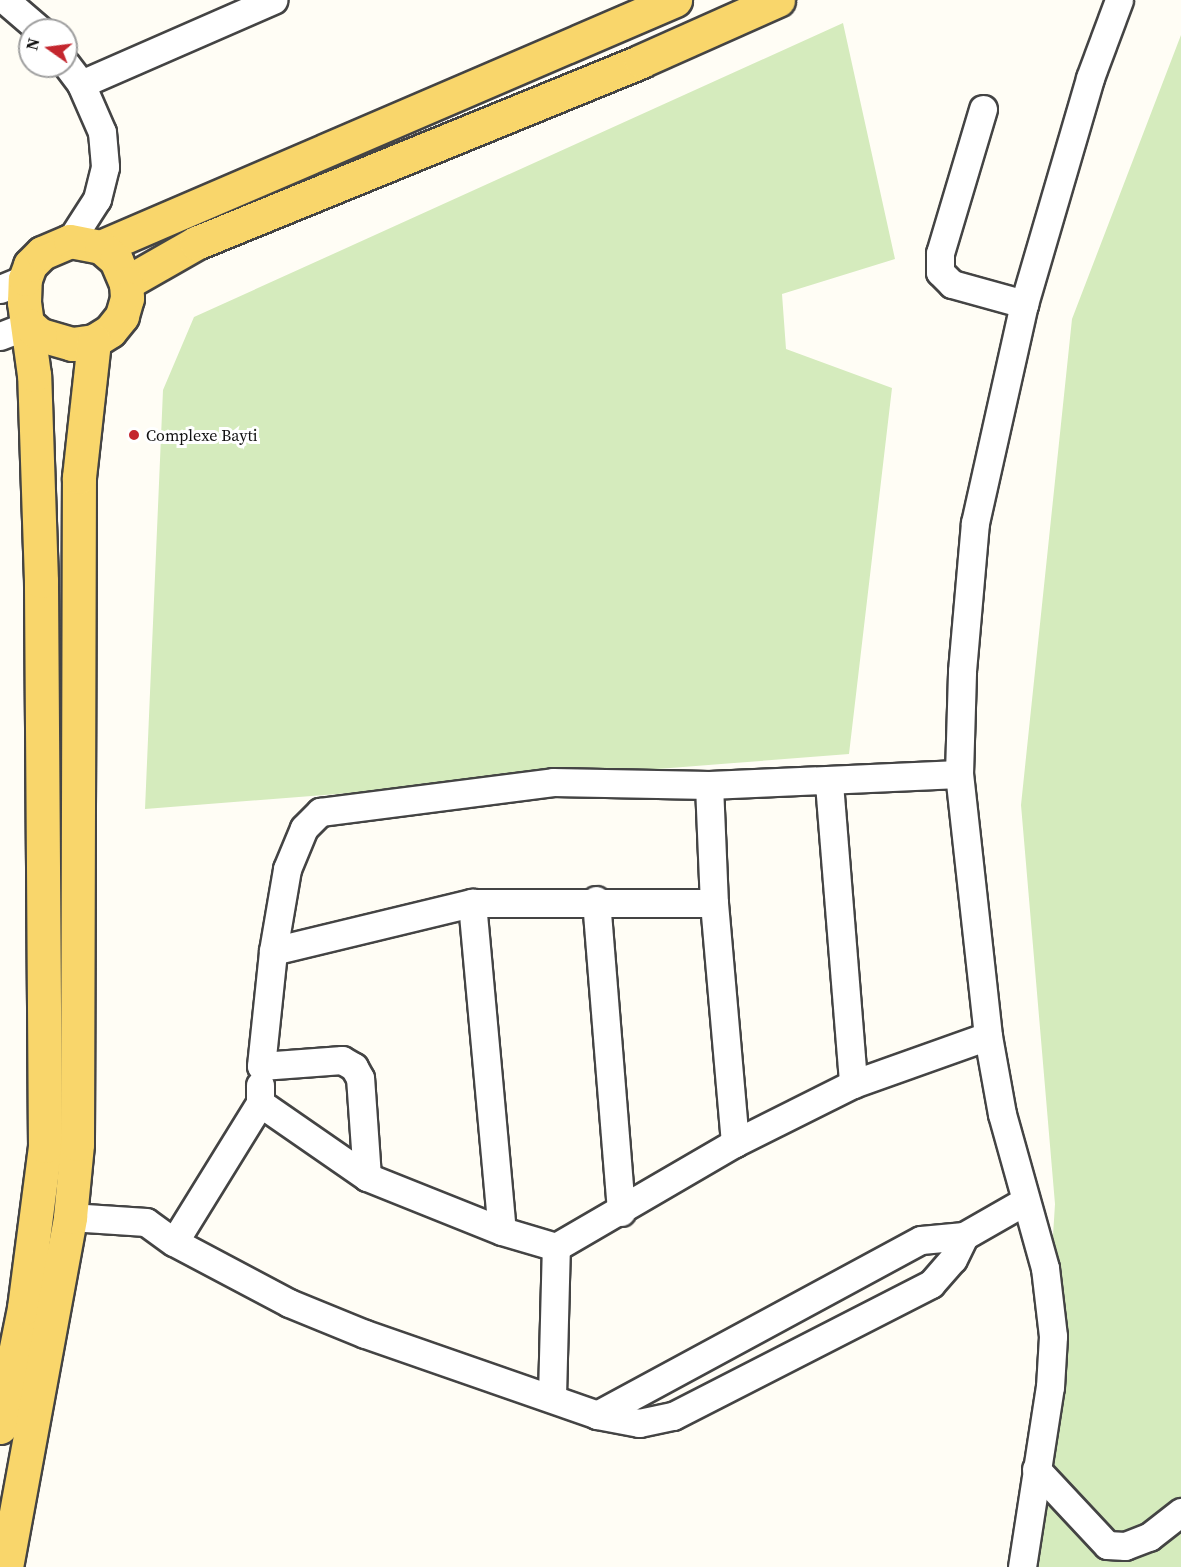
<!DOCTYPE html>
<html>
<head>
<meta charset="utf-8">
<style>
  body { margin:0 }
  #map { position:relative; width:1181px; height:1567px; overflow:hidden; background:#fffdf5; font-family:"Source Serif 4",serif }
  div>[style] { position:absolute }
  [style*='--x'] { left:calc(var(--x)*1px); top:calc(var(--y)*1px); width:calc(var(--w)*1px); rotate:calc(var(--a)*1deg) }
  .green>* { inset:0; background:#d5ebbd }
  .roads { filter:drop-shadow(2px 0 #444) drop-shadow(-2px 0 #444) drop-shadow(0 2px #444) drop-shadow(0 -2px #444) }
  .minor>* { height:27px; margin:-13.5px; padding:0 13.5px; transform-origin:13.5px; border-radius:13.5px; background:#fff }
  .major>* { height:33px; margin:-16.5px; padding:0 16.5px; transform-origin:16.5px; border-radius:16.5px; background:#f9d66b }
  .dots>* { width:16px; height:16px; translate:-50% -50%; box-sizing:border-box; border:3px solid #fff; border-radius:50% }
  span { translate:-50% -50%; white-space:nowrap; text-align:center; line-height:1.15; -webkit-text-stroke:6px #fff; paint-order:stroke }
  .poi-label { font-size:16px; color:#111 }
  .left { translate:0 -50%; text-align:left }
  .north { position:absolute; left:18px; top:18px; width:60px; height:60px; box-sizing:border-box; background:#fff; border:2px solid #a0a0a0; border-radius:50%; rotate:284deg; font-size:16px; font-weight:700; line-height:24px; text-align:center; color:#111 }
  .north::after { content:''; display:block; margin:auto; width:21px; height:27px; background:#c4262e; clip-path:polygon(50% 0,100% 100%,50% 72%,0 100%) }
</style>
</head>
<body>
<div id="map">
  <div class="green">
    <div style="clip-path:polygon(843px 23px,895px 259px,782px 294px,786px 349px,892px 388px,849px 754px,145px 809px,163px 390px,194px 317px)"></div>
    <div style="clip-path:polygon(1181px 35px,1181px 1567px,1032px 1567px,1055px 1204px,1021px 805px,1072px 319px)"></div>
  </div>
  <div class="roads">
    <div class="minor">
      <div style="--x:5;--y:0;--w:46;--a:40.6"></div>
      <div style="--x:66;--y:64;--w:25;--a:53"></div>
      <div style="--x:81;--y:84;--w:52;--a:66.4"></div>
      <div style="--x:102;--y:132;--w:35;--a:85"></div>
      <div style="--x:105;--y:167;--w:33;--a:104"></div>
      <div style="--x:97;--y:199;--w:50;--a:122.7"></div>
      <div style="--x:81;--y:84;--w:210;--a:-23.6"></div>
      <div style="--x:983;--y:109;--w:150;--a:106.6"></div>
      <div style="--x:940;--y:253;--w:19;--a:90"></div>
      <div style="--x:940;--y:272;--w:17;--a:45"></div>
      <div style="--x:952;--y:284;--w:75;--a:15.5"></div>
      <div style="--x:0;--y:289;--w:27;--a:-22"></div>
      <div style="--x:0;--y:336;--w:31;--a:-21"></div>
      <div style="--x:829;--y:783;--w:302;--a:85.4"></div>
      <div style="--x:709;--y:785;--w:118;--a:87.6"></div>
      <div style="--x:714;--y:903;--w:241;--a:85"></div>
      <div style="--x:596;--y:900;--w:313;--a:85.4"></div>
      <div style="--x:472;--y:903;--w:329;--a:84.8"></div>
      <div style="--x:273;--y:951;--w:205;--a:-13.6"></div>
      <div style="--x:472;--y:903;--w:242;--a:0"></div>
      <div style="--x:260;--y:1085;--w:18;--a:90"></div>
      <div style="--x:260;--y:1103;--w:130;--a:34.7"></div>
      <div style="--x:367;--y:1177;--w:145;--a:21.8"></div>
      <div style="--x:502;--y:1231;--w:56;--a:16.5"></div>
      <div style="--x:556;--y:1247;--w:207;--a:-30.2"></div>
      <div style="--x:735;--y:1143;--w:132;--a:-26.6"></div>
      <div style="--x:853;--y:1084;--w:143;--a:-19.6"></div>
      <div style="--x:260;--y:1103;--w:163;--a:121.7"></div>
      <div style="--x:174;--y:1242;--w:130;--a:27.9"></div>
      <div style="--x:289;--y:1303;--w:82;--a:22.2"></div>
      <div style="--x:365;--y:1334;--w:246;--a:19.2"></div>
      <div style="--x:597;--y:1415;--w:368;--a:-28.4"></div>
      <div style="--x:921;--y:1240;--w:43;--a:-5.3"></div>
      <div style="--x:964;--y:1236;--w:70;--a:-29.8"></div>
      <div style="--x:367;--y:1177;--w:99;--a:-94"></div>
      <div style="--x:360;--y:1078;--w:13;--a:-119"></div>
      <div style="--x:354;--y:1067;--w:14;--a:-150"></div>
      <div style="--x:342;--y:1060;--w:81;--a:175.8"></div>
      <div style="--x:261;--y:1066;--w:116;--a:-84"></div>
      <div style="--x:273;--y:951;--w:83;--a:-80.3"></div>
      <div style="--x:287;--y:869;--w:44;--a:-67.5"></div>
      <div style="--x:304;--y:828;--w:23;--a:-45"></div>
      <div style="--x:320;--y:812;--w:235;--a:-7.3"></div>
      <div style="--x:553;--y:782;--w:156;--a:1.1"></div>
      <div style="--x:709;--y:785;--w:250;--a:-2.5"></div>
      <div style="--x:70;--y:1217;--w:76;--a:3.8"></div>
      <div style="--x:146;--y:1222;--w:34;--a:36"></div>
      <div style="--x:552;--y:1396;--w:149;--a:-88.5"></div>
      <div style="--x:597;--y:1415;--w:43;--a:10.8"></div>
      <div style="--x:639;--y:1423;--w:35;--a:-12"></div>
      <div style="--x:673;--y:1416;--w:290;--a:-27.1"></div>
      <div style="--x:931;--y:1284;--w:33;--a:-49"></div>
      <div style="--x:953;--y:1259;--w:25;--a:-64"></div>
      <div style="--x:1036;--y:1469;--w:104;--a:46.9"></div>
      <div style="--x:1107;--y:1545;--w:18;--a:3"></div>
      <div style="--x:1125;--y:1546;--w:26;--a:-21"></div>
      <div style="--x:1149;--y:1537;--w:41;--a:-38"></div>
      <div style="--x:1022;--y:1567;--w:182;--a:-81.2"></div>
      <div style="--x:1050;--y:1387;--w:51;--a:-86.6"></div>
      <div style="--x:1053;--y:1336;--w:68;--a:-96.7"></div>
      <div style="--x:1045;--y:1268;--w:160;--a:-105.6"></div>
      <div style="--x:1002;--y:1114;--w:79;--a:-100.2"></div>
      <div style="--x:988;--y:1036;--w:264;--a:-96.3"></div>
      <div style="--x:959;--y:774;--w:103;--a:-88.3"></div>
      <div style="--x:962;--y:671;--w:149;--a:-85"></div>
      <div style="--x:975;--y:523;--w:224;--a:-77.4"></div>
      <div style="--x:1024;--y:304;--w:235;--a:-73.7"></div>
      <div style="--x:1090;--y:78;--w:83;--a:-69.6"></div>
    </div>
    <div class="major">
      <div style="--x:101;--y:247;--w:625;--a:-23.28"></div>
      <div style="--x:126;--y:283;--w:81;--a:-29.7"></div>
      <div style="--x:196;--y:243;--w:481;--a:-22.2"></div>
      <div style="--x:641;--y:61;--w:150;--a:-24"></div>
      <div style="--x:0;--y:1427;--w:121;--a:-78.6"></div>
      <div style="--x:24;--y:1308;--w:163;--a:-82.6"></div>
      <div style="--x:45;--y:1146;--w:565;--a:-90.41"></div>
      <div style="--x:41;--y:581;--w:206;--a:-91.9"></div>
      <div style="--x:34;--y:375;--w:74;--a:-97.8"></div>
      <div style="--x:24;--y:302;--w:23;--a:-88"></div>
      <div style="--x:25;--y:279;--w:15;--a:-70"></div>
      <div style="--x:30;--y:265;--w:17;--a:-45"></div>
      <div style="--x:42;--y:253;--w:30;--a:-23"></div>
      <div style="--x:70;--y:241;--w:32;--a:11"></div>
      <div style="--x:101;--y:247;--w:20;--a:41"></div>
      <div style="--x:116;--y:260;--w:25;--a:67"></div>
      <div style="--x:126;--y:283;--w:15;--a:86"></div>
      <div style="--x:127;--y:298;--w:19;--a:106"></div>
      <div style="--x:122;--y:316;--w:19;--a:129"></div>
      <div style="--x:110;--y:331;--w:19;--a:148"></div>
      <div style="--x:94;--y:341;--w:22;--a:172"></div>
      <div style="--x:72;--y:344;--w:33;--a:-164"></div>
      <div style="--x:40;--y:335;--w:15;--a:-138"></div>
      <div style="--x:6;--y:1567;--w:356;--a:-79.6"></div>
      <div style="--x:70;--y:1217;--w:73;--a:-84.5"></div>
      <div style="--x:77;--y:1144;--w:667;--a:-89.83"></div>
      <div style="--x:79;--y:477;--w:137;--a:-83.7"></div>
    </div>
  </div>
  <div class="dots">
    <div style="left:134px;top:435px;background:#c4262e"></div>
  </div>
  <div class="poi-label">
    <span class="left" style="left:146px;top:435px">Complexe Bayti</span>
  </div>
  <div class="north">N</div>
</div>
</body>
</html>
